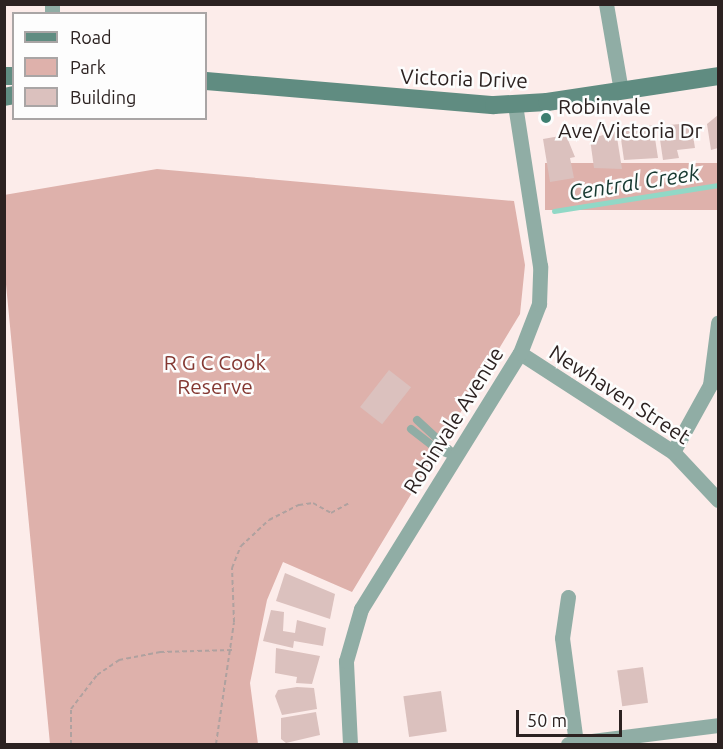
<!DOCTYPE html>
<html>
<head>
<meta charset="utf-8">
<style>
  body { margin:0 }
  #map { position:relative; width:723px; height:749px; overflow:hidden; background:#fcecea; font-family:Ubuntu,sans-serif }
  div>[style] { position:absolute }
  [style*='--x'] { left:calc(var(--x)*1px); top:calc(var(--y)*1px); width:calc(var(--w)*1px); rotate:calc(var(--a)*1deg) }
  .green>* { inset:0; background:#deb1ab; transform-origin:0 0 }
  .stream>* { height:4.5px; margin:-2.25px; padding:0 2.25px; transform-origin:2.25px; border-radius:2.25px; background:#91d8c6 }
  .building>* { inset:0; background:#dbc1be; transform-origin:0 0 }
  .path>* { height:2px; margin-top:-1px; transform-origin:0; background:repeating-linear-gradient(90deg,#afa19f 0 4.5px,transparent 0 7.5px) }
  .lane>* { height:8px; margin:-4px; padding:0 4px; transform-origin:4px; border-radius:4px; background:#90ada5 }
  .street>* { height:15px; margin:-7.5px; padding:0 7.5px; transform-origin:7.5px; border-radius:7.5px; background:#90ada5 }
  .secondary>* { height:18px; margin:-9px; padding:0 9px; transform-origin:9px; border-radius:9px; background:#608c81 }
  .dots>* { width:16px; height:16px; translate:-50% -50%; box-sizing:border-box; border:3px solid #fdfdfd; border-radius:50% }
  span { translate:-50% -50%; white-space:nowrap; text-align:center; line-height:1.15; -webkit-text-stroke:5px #fdfdfd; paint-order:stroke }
  .street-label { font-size:21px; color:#2c2221 }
  .poi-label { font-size:21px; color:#2c2221 }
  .left { translate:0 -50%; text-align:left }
  .park-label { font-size:21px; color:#833731 }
  .water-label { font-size:22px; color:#183a32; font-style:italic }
  .frame { position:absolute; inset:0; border:6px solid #2c2221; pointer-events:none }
  .legend { position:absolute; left:12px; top:12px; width:195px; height:108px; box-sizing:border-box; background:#fdfdfd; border:2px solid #a9a5a5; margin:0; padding:8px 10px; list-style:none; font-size:18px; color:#2c2221 }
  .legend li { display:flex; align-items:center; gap:12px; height:30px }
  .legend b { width:30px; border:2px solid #a9a5a5 }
  .scale { position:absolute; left:516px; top:710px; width:106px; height:27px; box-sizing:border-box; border:3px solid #2c2221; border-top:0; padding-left:8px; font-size:18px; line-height:21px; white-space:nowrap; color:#2c2221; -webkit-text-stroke:4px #fdfdfd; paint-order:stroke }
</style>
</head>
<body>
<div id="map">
  <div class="green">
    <div style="left:718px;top:163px;width:47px;height:173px;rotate:90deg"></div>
    <div style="clip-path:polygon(157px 169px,514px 201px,525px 265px,520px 314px,352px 592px,283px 562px,267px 600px,250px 683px,258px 744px,50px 744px,5px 274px,4px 195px)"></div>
  </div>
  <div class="stream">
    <div style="--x:554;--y:211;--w:166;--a:-9"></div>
  </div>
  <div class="building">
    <div style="clip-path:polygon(718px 115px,718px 148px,711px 150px,707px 124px)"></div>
    <div style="clip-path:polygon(691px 123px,695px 148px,677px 150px,679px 158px,663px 160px,658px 126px)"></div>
    <div style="clip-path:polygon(653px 125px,658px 158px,624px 160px,620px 132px)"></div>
    <div style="clip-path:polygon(616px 131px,622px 169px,594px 168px,590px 139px)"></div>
    <div style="clip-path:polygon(566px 135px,575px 157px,570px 158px,574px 178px,550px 182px,543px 139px)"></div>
    <div style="left:389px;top:370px;width:28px;height:47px;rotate:38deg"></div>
    <div style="clip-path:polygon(285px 573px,335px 594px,330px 619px,276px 601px)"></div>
    <div style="clip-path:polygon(271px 610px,284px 612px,283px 631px,295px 633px,297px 620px,326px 628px,323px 646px,294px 641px,293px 648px,263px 641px)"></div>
    <div style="clip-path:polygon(276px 648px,320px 656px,312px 684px,296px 683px,297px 677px,275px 673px)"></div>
    <div style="left:643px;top:667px;width:36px;height:26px;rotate:82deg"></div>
    <div style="clip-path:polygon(297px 687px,314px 688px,317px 709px,282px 715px,275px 696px,278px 690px)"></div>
    <div style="left:441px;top:691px;width:41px;height:38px;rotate:82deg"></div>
    <div style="clip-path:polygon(316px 712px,320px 735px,286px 743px,281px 739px,281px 718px)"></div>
  </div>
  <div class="path">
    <div style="--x:71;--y:744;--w:35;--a:-90"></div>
    <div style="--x:71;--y:709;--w:43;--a:-52.6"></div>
    <div style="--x:97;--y:675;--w:27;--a:-34"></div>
    <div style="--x:119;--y:660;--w:42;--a:-11"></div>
    <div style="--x:160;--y:652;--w:72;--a:-1.6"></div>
    <div style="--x:216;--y:744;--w:123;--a:-81.6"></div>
    <div style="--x:234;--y:622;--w:54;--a:-92.1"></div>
    <div style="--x:232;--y:568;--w:24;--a:-68"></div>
    <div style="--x:241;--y:546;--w:38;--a:-43"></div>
    <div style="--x:269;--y:520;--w:34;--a:-27"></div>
    <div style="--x:299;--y:505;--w:14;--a:-8"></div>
    <div style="--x:313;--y:503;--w:21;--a:29"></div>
    <div style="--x:331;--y:513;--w:21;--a:-29"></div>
  </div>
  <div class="lane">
    <div style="--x:417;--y:420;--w:53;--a:42.7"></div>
    <div style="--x:411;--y:429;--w:34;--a:38"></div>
    <div style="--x:438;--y:450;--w:17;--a:21"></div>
  </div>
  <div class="street">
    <div style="--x:52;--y:4;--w:10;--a:90"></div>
    <div style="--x:606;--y:4;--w:88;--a:80.2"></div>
    <div style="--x:520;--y:353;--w:182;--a:32.9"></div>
    <div style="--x:673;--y:452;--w:66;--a:46.8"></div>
    <div style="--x:673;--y:452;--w:77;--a:-61.1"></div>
    <div style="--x:710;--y:385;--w:63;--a:-82.6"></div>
    <div style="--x:568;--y:597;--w:41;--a:98.3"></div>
    <div style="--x:562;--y:638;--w:106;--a:82.4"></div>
    <div style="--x:350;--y:744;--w:83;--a:-92.8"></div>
    <div style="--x:346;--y:661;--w:54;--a:-73.9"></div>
    <div style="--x:361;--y:609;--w:301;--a:-58.2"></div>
    <div style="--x:520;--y:353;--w:53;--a:-68.8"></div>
    <div style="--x:539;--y:304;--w:38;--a:-88"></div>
    <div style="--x:540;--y:266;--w:163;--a:-98.8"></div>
    <div style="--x:568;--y:744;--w:151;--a:-7.2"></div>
  </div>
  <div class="secondary">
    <div style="--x:4;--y:76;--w:10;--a:0"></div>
    <div style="--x:206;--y:81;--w:289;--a:4.8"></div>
    <div style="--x:494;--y:105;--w:53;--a:-3.2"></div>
    <div style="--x:547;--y:102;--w:173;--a:-8.6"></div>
    <div style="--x:4;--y:97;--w:10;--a:-11"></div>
  </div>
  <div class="dots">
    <div style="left:546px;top:118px;background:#3d7f70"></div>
  </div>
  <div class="street-label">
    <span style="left:464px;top:78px;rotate:2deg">Victoria Drive</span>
    <span style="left:620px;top:394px;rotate:33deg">Newhaven Street</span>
    <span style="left:453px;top:420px;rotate:-58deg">Robinvale Avenue</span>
  </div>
  <div class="poi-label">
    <span class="left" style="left:558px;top:118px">Robinvale<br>Ave/Victoria Dr</span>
  </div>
  <div class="park-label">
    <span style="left:215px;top:374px">R G C Cook<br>Reserve</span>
  </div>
  <div class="water-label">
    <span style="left:634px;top:182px;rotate:-9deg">Central Creek</span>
  </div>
  <div class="frame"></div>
  <ul class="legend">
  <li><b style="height:8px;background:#608c81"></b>Road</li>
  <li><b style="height:16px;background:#deb1ab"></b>Park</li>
  <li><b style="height:16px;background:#dbc1be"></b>Building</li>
  </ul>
  <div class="scale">50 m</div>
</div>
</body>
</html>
